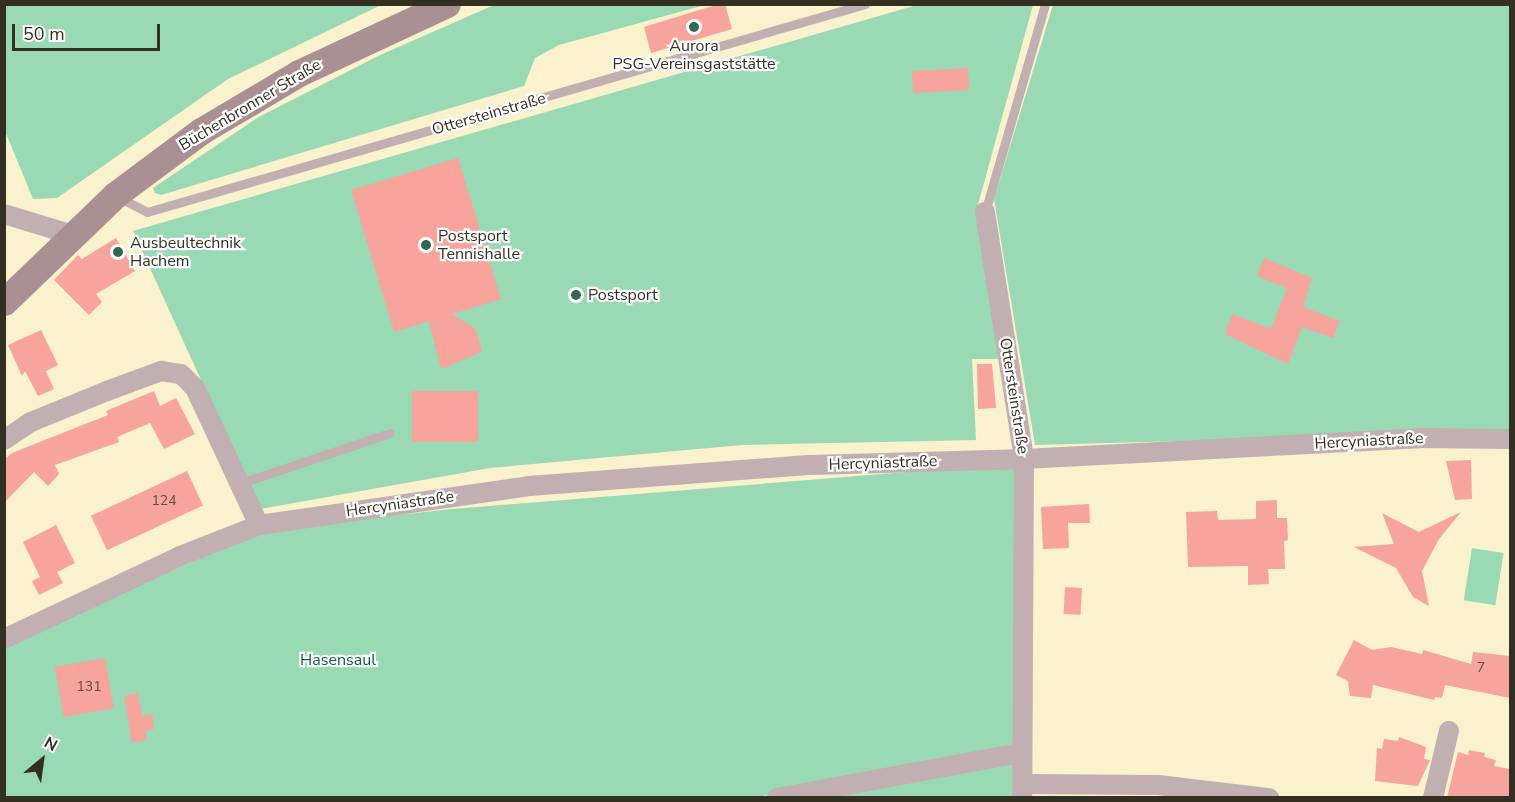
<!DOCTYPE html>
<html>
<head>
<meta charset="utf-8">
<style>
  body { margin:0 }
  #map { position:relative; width:1515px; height:802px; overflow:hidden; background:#faf1cd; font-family:"Nunito Sans",sans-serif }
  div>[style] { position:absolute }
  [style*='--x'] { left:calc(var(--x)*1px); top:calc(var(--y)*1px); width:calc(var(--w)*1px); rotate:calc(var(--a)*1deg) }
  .green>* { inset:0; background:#99d9b3; transform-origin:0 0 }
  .building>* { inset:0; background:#f6a49c; transform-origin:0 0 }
  .service>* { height:9px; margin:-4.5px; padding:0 4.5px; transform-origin:4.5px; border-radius:4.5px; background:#c2afb2 }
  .minor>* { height:20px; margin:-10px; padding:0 10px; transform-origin:10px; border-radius:10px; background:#c2afb2 }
  .secondary>* { height:27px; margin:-13.5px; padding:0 13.5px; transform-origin:13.5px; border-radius:13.5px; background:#ab9093 }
  .dots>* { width:16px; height:16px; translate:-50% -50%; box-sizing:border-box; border:3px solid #fff; border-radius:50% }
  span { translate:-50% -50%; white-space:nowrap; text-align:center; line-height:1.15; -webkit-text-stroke:4.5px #fff; paint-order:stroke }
  .number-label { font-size:14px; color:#644d40 }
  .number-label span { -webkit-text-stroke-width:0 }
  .poi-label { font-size:16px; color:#333022 }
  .left { translate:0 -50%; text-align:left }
  .street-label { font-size:16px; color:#333022 }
  .park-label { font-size:16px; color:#105c39 }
  .frame { position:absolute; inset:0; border:6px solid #333022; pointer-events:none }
  .north { position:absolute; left:12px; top:730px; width:60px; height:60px; -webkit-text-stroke:4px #fff; paint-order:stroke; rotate:29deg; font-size:16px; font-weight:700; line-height:24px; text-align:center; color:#333022 }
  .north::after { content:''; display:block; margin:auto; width:21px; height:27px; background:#333022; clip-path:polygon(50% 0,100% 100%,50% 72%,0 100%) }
  .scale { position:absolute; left:12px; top:24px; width:148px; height:27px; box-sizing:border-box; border:3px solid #333022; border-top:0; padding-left:8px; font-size:18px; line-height:21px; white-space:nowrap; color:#333022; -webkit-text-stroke:4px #fff; paint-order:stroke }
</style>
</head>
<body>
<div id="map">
  <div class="green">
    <div style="clip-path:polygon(4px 5px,5px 4px,381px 5px,228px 79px,57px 198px,33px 199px,5px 131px)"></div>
    <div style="clip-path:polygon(494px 5px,705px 5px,559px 45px,535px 58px,524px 86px,161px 195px,155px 193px,153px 188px,257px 118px,378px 56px)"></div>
    <div style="clip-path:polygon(917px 5px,1033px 5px,977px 208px,1000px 359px,972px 359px,976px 440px,742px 445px,490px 468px,260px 509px,133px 231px)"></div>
    <div style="clip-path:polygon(1053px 5px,1510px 5px,1510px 432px,1035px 445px,994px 199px)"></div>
    <div style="clip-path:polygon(1019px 463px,1013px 751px,757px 797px,5px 797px,4px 647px,262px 530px,452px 509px)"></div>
    <div style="left:1472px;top:548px;width:32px;height:53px;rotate:9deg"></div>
    <div style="clip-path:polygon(1015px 763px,1013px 797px,814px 797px)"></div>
  </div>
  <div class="building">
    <div style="clip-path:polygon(719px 4px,725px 4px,732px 29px,651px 53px,644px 27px)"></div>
    <div style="left:968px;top:68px;width:22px;height:56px;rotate:87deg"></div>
    <div style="clip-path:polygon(458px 158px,501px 299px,452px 314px,476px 329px,482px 352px,441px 369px,429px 321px,394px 332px,351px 190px)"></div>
    <div style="clip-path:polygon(116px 238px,135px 271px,96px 294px,102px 302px,89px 315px,54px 280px,78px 255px,82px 259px)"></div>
    <div style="clip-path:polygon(1264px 258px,1312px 278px,1303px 307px,1340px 321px,1333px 338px,1302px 327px,1288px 364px,1225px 334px,1232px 314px,1271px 329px,1287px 288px,1257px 276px)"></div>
    <div style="clip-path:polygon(41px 330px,58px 365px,46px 371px,54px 389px,38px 396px,25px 371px,22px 376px,8px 345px)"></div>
    <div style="clip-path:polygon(977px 364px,992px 364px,996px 408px,978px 409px)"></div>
    <div style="clip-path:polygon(154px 391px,160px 406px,176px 398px,195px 434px,164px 449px,150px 423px,117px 437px,119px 442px,55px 465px,59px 474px,48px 486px,34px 472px,4px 503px,4px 460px,12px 453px,108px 415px,106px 411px)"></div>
    <div style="left:412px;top:391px;width:66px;height:51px"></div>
    <div style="clip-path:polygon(1471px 460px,1472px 499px,1455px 500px,1446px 461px)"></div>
    <div style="left:187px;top:471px;width:38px;height:106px;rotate:65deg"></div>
    <div style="clip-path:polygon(1277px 500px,1277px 518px,1287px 518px,1288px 540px,1284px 541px,1285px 569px,1268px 569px,1269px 584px,1248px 585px,1248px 566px,1188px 567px,1186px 512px,1217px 511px,1218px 520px,1256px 519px,1256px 501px)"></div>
    <div style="clip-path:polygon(1089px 504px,1090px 523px,1068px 523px,1069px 548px,1043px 549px,1041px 507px)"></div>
    <div style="clip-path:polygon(1461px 512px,1439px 539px,1422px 571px,1429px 606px,1413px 597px,1396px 568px,1354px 547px,1394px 544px,1382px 513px,1419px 532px)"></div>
    <div style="clip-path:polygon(56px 525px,75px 563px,57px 572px,63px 583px,39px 595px,32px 581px,40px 577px,23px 542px)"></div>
    <div style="left:1065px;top:587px;width:17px;height:27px;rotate:3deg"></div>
    <div style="clip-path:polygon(1354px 640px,1372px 650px,1391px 647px,1422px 654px,1423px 650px,1471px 664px,1473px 652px,1510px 656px,1510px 698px,1445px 685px,1442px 698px,1435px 697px,1434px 700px,1373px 685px,1371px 698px,1350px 696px,1348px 681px,1336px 675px)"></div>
    <div style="left:105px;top:658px;width:51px;height:51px;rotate:80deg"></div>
    <div style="clip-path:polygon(138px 693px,142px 716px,152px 714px,154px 729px,145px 731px,147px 740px,132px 743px,124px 696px)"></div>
    <div style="clip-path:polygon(1399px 737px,1426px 747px,1424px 759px,1430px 760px,1418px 786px,1375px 781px,1377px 748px,1382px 749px,1384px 739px,1398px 741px)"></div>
    <div style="clip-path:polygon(1469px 750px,1485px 753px,1484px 757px,1496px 760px,1494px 766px,1510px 769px,1510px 798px,1447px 798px,1458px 752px,1468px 755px)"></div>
  </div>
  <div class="service">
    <div style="--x:118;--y:197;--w:33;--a:27"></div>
    <div style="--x:147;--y:212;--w:748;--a:-16.16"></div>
    <div style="--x:985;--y:212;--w:216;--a:-73.9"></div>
    <div style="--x:241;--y:483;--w:157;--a:-18.6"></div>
  </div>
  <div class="minor">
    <div style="--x:985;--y:212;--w:250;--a:81"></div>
    <div style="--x:1024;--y:459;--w:339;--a:90.3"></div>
    <div style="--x:4;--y:214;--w:69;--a:16.9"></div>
    <div style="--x:4;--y:440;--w:32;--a:-34"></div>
    <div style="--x:31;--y:422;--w:82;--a:-22.2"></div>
    <div style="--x:107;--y:391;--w:58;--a:-20.3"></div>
    <div style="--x:161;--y:371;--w:20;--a:9"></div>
    <div style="--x:181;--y:374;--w:20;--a:45"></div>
    <div style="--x:195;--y:388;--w:151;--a:65"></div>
    <div style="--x:4;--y:639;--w:195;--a:-25.2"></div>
    <div style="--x:180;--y:556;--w:85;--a:-21.4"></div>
    <div style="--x:259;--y:525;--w:273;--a:-8.2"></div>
    <div style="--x:529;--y:486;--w:283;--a:-4.3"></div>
    <div style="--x:811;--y:465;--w:213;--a:-1.6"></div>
    <div style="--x:1024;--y:459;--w:397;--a:-3"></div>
    <div style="--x:1420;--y:438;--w:90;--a:0.6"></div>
    <div style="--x:1023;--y:784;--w:135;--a:0.4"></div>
    <div style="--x:1158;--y:785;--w:112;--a:6.7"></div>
    <div style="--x:777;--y:798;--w:247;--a:-10.5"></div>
    <div style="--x:1433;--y:798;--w:69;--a:-76.6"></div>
  </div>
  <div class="secondary">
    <div style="--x:4;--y:302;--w:154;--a:-43.9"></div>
    <div style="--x:115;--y:195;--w:107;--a:-36.7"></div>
    <div style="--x:201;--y:131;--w:114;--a:-30.6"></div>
    <div style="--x:299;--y:73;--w:163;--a:-25"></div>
  </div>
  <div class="dots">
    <div style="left:694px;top:27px;background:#31684e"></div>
    <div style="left:426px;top:245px;background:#31684e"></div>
    <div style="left:118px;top:252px;background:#31684e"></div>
    <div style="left:576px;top:295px;background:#31684e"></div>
  </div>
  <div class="number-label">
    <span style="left:164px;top:501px">124</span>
    <span style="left:1481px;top:668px">7</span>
    <span style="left:89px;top:687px">131</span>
  </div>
  <div class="poi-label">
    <span style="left:694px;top:55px">Aurora<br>PSG-Vereinsgaststätte</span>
    <span class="left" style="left:438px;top:245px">Postsport<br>Tennishalle</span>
    <span class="left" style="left:130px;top:252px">Ausbeultechnik<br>Hachem</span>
    <span class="left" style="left:588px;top:295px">Postsport</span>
  </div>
  <div class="street-label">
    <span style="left:250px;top:105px;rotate:-31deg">Büchenbronner Straße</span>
    <span style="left:489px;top:114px;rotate:-16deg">Ottersteinstraße</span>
    <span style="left:1014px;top:396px;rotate:81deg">Ottersteinstraße</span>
    <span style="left:1369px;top:441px;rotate:-3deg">Hercyniastraße</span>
    <span style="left:883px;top:463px;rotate:-2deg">Hercyniastraße</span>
    <span style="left:400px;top:504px;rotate:-8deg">Hercyniastraße</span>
  </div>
  <div class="park-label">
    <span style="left:338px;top:660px">Hasensaul</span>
  </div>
  <div class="frame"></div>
  <div class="north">N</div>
  <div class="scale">50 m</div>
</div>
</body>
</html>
